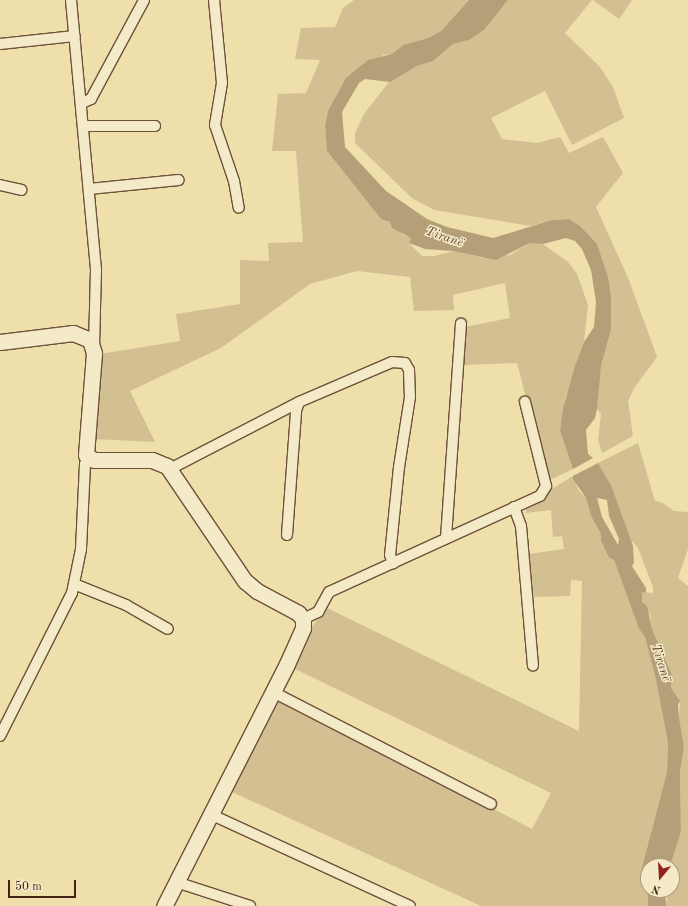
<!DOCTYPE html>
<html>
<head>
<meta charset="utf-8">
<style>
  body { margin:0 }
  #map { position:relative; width:688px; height:906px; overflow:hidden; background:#efdfab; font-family:"Old Standard TT",serif }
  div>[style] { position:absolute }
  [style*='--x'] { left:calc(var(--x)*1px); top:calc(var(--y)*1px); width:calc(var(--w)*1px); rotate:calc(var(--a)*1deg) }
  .green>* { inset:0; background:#d2bf92 }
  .water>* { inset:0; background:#b49f78 }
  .roads { filter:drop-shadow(1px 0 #6d513a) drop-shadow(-1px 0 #6d513a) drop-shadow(0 1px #6d513a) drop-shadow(0 -1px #6d513a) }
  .street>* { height:10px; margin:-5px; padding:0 5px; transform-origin:5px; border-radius:5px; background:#f5eac8 }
  .secondary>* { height:15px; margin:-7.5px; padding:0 7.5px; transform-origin:7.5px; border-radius:7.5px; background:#f5eac8 }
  span { translate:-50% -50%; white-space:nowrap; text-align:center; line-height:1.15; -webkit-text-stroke:3px #f5eac8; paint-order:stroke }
  .water-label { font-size:13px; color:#644833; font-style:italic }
  .north { position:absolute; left:640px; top:858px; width:40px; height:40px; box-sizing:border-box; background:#f5eac8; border:1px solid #ad9a80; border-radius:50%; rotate:198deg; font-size:11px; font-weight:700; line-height:16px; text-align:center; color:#422215 }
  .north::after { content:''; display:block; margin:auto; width:14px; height:18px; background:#8f2418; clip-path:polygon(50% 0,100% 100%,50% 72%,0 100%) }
  .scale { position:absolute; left:8px; top:880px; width:68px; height:18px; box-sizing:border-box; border:2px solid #422215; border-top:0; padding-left:5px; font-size:12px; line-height:14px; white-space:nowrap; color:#422215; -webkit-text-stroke:3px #f5eac8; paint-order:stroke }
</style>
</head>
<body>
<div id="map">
  <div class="green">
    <div style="clip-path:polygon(354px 0,469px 0,441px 31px,428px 38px,403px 45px,392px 54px,383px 55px,328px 111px,325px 124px,327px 151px,381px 219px,390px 222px,403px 235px,412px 238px,409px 243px,422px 256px,435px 256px,453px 251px,484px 258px,510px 255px,530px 243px,543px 244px,568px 262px,577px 274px,588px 305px,584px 342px,565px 398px,560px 430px,573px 469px,554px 478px,550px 479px,546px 474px,517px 363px,463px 365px,464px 327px,510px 318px,505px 283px,453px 295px,454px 310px,414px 311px,410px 277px,357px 271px,310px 284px,221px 348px,130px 391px,155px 442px,92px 439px,100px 354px,180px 341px,176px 314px,240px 304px,240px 260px,269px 261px,268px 243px,303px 242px,296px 151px,272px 151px,278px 94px,306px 93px,320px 60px,295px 59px,301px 28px,335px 27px,343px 8px)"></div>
    <div style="clip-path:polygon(508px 0,592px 0,565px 33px,600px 67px,613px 87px,624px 118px,572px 145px,545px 91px,491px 118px,502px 139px,537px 143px,560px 137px,569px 153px,603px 137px,623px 173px,596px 207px,629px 280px,657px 357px,634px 388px,628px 401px,633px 436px,602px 453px,598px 440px,601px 414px,597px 409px,596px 395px,601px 366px,611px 330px,611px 297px,587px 234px,580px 226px,569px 219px,552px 220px,531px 226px,434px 210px,412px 198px,355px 143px,355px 133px,364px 114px,389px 82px,417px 66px,433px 61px,453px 44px,469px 40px,484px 30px)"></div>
    <div style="clip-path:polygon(593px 0,632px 0,619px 19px)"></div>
    <div style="clip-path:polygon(638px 443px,655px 501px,663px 503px,674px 511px,688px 512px,688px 549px,678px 578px,688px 586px,688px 906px,666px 906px,668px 890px,672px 890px,672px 856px,681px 831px,680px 771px,684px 747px,679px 717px,680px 701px,671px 688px,672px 675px,652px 629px,650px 615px,642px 602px,642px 592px,653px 593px,653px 587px,638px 548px,632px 541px,630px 542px,611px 485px,598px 463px)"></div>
    <div style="clip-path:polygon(573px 476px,579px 491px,586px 498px,591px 516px,601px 534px,601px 541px,609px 558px,614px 560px,639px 629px,645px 637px,656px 680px,668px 743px,667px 772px,640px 875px,648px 896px,648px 906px,481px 906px,230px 791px,277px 697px,532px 829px,551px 793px,291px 667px,309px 630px,327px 608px,579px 731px,582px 581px,571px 580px,570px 596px,533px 597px,529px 554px,564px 549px,562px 536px,553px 537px,551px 510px,526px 513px,526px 505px)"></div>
  </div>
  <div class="water">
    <div style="clip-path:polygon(469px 0,508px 0,484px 30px,469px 40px,453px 44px,433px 61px,417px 66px,390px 82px,365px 79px,359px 83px,342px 112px,345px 147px,386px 191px,427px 219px,447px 227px,493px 238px,552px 220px,569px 219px,580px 226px,597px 244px,608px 277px,611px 297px,611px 330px,601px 366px,597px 409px,595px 418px,586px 430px,588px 454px,593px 458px,573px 469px,560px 431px,563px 408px,575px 366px,584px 342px,594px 327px,596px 302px,591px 270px,582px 249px,575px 241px,566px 238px,543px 244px,530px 243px,496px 260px,453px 251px,425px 249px,409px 243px,411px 238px,392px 228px,390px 222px,381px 219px,327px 151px,325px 125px,328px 111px,346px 78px,368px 60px,392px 54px,403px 45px,428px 38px,441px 31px)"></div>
    <div style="clip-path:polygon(evenodd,598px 463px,611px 485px,633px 546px,634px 563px,632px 566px,646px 588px,646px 593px,642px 592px,642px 602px,647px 606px,652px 629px,672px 675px,671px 688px,680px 701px,678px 705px,679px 717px,684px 747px,680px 772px,681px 831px,670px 866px,648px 866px,648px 890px,665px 890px,666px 906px,648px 906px,648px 896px,640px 875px,667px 772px,668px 743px,656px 680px,645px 637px,639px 629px,614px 560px,609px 558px,601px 541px,601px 534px,591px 516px,586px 498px,573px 479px,573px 476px,598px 463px,597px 498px,607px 500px,609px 516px,619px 539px,618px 545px,602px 517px,597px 498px)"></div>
  </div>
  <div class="roads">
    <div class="street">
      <div style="--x:71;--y:0;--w:271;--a:84.7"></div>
      <div style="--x:96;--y:270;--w:77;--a:91.5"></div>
      <div style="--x:214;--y:0;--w:83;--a:84.5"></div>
      <div style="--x:222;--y:83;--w:43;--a:99.5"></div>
      <div style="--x:215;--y:125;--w:59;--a:71.3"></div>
      <div style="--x:234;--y:181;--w:27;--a:80"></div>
      <div style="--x:0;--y:44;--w:75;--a:-6.1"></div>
      <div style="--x:82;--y:103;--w:10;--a:-24"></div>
      <div style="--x:91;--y:99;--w:112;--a:-61.8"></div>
      <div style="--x:84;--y:126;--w:71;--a:0"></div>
      <div style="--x:0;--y:185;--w:22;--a:13"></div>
      <div style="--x:89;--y:189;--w:90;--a:-5.7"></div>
      <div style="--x:170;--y:469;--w:145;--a:-27.4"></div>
      <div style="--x:299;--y:402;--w:101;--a:-23.3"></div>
      <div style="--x:392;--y:362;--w:13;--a:4"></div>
      <div style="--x:405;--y:363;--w:8;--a:60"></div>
      <div style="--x:409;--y:370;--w:27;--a:88"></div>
      <div style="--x:410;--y:397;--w:71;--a:98.9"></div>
      <div style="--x:399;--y:467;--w:88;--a:95.8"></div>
      <div style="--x:390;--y:555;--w:9;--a:69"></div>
      <div style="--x:514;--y:507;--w:20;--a:70"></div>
      <div style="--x:521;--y:526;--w:140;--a:85.1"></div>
      <div style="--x:287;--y:535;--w:124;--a:-85.8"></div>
      <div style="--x:296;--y:411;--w:9;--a:-72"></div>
      <div style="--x:446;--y:538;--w:215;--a:-86"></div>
      <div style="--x:74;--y:584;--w:56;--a:22"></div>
      <div style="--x:126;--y:605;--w:48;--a:29.7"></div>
      <div style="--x:303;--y:619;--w:17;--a:-25"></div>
      <div style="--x:318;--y:612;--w:23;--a:-61"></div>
      <div style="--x:329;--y:592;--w:232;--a:-24.5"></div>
      <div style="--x:540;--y:496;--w:12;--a:-59"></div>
      <div style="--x:546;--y:486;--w:87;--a:-104"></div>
      <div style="--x:273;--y:692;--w:245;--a:27.2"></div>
      <div style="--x:0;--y:736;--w:160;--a:-63.3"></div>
      <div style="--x:72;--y:593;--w:45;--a:-78.4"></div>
      <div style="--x:81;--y:549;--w:85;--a:-87.3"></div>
      <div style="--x:85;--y:464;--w:7;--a:-63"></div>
      <div style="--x:210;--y:814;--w:220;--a:24.7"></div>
      <div style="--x:176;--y:882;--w:78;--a:18"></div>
    </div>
    <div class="secondary">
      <div style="--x:0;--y:342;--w:74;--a:-7"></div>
      <div style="--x:73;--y:333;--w:18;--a:22"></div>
      <div style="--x:90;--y:340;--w:14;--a:73"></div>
      <div style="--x:94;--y:353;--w:102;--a:94.5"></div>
      <div style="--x:86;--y:455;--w:9;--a:32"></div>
      <div style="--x:94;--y:460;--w:58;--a:0"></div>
      <div style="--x:152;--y:460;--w:16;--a:22"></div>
      <div style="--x:167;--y:466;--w:139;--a:55.9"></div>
      <div style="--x:245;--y:581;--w:16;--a:40"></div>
      <div style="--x:257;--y:591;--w:47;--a:28.2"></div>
      <div style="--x:298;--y:613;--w:8;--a:50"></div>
      <div style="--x:303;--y:619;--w:9;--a:90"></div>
      <div style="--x:303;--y:628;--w:39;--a:114"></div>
      <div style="--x:287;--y:664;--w:271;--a:116.9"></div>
    </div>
  </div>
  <div class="water-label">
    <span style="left:444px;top:238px;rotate:19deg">Tiranë</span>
    <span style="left:660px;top:663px;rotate:72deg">Tiranë</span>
  </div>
  <div class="north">N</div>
  <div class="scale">50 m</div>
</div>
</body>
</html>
